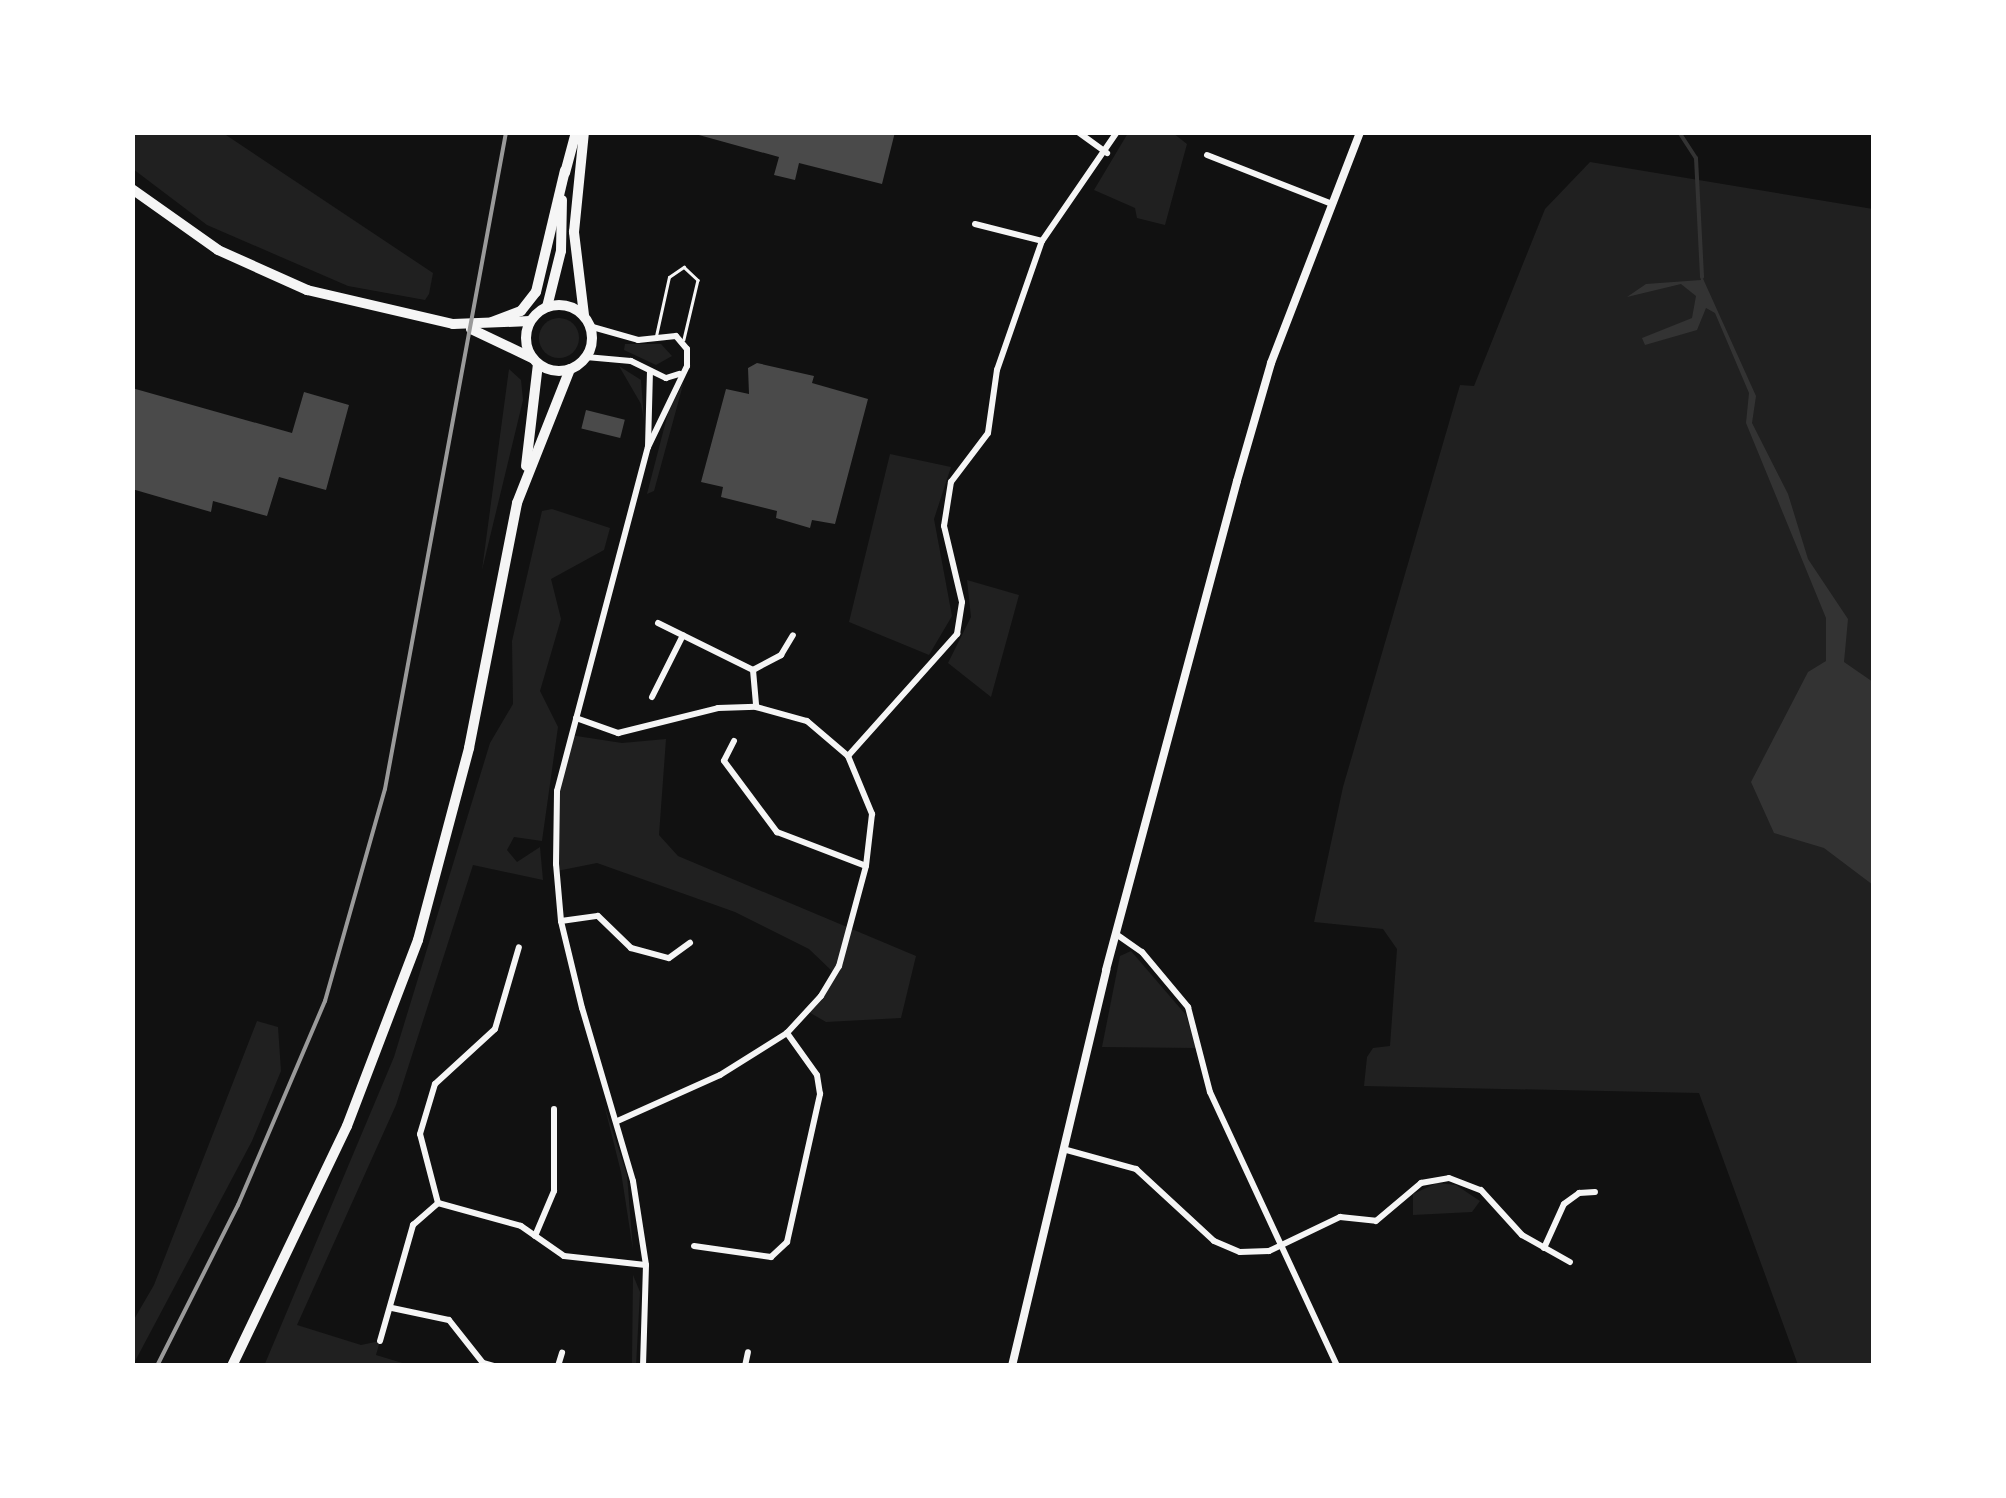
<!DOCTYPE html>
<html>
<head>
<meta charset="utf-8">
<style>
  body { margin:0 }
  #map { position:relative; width:2006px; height:1498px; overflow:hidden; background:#111; font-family:Quicksand,sans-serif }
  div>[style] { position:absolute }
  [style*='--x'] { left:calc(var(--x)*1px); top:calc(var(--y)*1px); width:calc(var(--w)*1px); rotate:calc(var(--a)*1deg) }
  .green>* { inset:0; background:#202020 }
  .round { border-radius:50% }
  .water>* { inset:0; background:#333 }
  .stream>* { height:4px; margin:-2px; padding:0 2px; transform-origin:2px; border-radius:2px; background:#333 }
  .building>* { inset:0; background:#4a4a4a; transform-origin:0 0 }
  .service>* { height:2.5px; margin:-1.25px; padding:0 1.25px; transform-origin:1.25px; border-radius:1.25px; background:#f5f5f5 }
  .minor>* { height:6px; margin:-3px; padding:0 3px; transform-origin:3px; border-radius:3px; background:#f5f5f5 }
  .tertiary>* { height:8px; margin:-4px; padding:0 4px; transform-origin:4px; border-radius:4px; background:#f5f5f5 }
  .primary>* { height:10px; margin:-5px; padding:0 5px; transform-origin:5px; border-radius:5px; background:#f5f5f5 }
  .primary>.ring { margin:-5px; padding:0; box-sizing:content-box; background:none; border:10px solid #f5f5f5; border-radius:50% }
  .rail>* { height:4px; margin:-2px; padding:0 2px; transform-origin:2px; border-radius:2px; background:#9a9a9a }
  span { translate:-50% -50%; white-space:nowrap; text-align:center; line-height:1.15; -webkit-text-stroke:10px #fff; paint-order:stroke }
  .frame { position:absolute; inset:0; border:135px solid #fff; pointer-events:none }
</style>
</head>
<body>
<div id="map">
  <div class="green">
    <div style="clip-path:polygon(133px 132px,223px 133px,433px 273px,429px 294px,425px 300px,348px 286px,207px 225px,133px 169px)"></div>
    <div style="clip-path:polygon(1128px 133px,1173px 133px,1187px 144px,1165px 225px,1137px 218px,1135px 208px,1094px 190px)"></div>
    <div style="clip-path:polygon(1590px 162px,1873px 209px,1873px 1365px,1798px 1365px,1699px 1093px,1364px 1086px,1367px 1057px,1373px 1048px,1390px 1046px,1397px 949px,1383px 929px,1314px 922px,1343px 787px,1460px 385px,1474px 386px,1545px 209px)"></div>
    <div class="round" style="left:539px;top:318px;width:40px;height:40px"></div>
    <div style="clip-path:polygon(625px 344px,661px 344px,672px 356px,656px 365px,624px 350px)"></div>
    <div style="clip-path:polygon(619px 366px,641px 380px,644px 420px,641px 404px)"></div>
    <div style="clip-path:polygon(509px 369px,521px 380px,523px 400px,482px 570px)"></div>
    <div style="clip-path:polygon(684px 381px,654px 491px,647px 494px,668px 413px)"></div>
    <div style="clip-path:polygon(890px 454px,951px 467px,934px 519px,952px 616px,929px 655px,849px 622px)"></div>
    <div style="clip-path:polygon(552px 509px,610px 528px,604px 550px,551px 579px,561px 619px,540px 691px,558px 727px,542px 841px,514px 837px,507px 850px,517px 862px,540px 847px,543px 880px,473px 865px,396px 1105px,297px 1325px,361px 1345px,380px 1341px,376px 1355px,409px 1365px,264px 1366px,394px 1057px,490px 743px,513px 704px,512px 641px,542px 511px)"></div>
    <div style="clip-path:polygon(967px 580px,1019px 595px,991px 697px,948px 663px,971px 617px)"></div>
    <div style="clip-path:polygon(570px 735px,622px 743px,666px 739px,659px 835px,678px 856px,916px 956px,901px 1018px,826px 1022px,807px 1011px,834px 973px,809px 949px,735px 912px,597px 863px,557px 871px,557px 791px)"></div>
    <div style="clip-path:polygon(1131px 951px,1186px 1015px,1196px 1048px,1102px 1047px,1120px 956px)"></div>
    <div style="clip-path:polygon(257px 1021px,278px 1027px,281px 1071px,252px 1141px,133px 1365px,133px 1321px,154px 1285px)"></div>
    <div style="clip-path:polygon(604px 1104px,627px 1175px,633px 1250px,621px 1172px)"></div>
    <div style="clip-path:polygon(1437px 1183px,1456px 1185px,1480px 1201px,1472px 1212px,1413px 1215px,1413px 1194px)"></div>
    <div style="clip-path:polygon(633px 1275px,640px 1292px,636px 1366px,632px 1365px)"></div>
  </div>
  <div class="water">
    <div style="clip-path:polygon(1700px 272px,1756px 396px,1752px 423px,1788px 494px,1808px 559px,1848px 619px,1844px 662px,1873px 682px,1873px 885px,1824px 848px,1774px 833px,1751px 782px,1808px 672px,1826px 661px,1826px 618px,1746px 423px,1749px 393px,1715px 313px,1706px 308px,1697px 330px,1645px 345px,1642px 338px,1692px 318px,1696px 296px,1681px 284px,1627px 297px,1646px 284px,1701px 280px)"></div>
  </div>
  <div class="stream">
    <div style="--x:1679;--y:132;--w:31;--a:57"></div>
    <div style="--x:1696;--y:158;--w:119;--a:87.1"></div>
  </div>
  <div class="building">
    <div style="clip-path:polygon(688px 132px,895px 132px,882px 184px,799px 163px,795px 180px,774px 175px,779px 157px)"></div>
    <div style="clip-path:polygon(757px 363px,814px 376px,812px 383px,868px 399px,835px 524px,812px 520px,810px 528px,776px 518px,777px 511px,721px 497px,723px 487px,701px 482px,726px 389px,749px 394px,748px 368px)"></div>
    <div style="clip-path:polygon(132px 388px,292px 433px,304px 392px,349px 405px,326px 490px,279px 477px,267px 516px,213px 501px,211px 512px,132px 489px)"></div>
    <div style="left:586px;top:410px;width:40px;height:19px;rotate:14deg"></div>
  </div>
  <div class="service">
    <div style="--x:656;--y:336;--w:60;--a:-77.6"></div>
    <div style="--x:669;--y:277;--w:18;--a:-34"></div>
    <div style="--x:684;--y:267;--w:19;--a:43"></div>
    <div style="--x:698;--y:280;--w:61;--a:103.3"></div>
  </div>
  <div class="minor">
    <div style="--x:1078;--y:132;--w:36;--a:36"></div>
    <div style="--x:1207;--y:155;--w:134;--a:21.4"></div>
    <div style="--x:975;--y:224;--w:69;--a:14.2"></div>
    <div style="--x:589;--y:326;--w:51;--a:15.9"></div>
    <div style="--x:638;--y:340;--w:38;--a:-6"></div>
    <div style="--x:676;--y:336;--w:17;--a:50"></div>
    <div style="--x:687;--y:349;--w:17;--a:90"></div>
    <div style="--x:687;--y:366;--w:90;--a:115.7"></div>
    <div style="--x:586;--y:357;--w:45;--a:5.1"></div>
    <div style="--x:631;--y:361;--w:39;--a:26"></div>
    <div style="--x:666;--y:378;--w:14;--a:-17"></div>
    <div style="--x:658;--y:623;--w:106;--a:26.3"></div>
    <div style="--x:753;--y:670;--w:37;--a:85"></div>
    <div style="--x:753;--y:670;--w:32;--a:-28"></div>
    <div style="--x:781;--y:655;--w:23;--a:-59"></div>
    <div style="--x:652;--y:697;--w:69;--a:-63.4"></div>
    <div style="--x:576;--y:718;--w:45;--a:19.7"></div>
    <div style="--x:618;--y:733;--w:103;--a:-14"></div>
    <div style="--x:718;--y:708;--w:38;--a:-2"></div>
    <div style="--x:756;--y:707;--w:53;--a:15.4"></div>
    <div style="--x:807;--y:721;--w:54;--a:40.5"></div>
    <div style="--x:848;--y:756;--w:63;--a:67.5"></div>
    <div style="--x:872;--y:814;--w:52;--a:96.6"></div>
    <div style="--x:866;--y:866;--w:104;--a:105.1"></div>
    <div style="--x:839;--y:966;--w:35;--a:121"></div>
    <div style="--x:821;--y:996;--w:50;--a:132.6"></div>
    <div style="--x:787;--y:1033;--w:79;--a:147.9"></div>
    <div style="--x:720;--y:1075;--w:113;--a:155.9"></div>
    <div style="--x:734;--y:741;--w:22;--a:117"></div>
    <div style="--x:724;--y:761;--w:89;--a:53.3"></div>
    <div style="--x:777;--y:832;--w:95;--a:20.9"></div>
    <div style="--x:848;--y:756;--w:164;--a:-48.2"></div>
    <div style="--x:957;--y:634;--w:32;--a:-81"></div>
    <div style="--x:962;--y:602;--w:78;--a:-103.3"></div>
    <div style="--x:944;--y:526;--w:45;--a:-81"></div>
    <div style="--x:951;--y:482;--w:61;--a:-52.9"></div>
    <div style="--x:988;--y:433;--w:64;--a:-81.9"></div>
    <div style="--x:997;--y:370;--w:137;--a:-70.8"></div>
    <div style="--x:1042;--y:241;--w:132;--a:-55.5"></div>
    <div style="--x:561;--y:921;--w:37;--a:-8"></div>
    <div style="--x:598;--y:916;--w:46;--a:44.1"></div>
    <div style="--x:631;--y:948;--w:39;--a:15"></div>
    <div style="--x:669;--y:958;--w:26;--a:-36"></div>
    <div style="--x:1116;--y:934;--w:32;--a:35"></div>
    <div style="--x:1142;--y:952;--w:72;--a:50.1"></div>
    <div style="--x:1188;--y:1007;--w:88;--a:75.5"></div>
    <div style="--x:1210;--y:1092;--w:302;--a:65.1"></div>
    <div style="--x:1063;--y:1149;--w:76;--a:15.3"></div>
    <div style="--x:1136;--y:1169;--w:106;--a:42.7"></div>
    <div style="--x:1214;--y:1241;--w:28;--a:23"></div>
    <div style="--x:1240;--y:1252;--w:29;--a:-2"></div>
    <div style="--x:1269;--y:1251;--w:79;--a:-25.6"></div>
    <div style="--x:1340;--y:1217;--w:36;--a:6"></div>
    <div style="--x:1376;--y:1221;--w:59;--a:-40.2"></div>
    <div style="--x:1421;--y:1183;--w:28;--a:-10"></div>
    <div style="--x:1449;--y:1178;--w:34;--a:21"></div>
    <div style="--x:1481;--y:1190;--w:61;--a:47.7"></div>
    <div style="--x:1522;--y:1235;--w:55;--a:29.4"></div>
    <div style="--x:438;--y:1203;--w:71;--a:-104.6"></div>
    <div style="--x:420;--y:1134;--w:52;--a:-73.3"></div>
    <div style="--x:435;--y:1084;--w:81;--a:-42.5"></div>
    <div style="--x:495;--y:1029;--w:85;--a:-73.7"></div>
    <div style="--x:535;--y:1236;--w:49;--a:-67.1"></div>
    <div style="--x:554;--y:1191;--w:82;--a:-90"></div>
    <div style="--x:694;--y:1246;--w:78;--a:8.1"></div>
    <div style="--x:771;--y:1257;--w:22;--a:-43"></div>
    <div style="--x:787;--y:1242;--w:152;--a:-77.4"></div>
    <div style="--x:820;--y:1094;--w:19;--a:-99"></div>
    <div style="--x:817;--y:1075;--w:52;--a:-125.5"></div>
    <div style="--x:1544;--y:1248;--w:48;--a:-65.6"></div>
    <div style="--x:1564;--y:1204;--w:19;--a:-36"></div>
    <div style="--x:1579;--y:1193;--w:16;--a:-4"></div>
    <div style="--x:392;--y:1308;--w:58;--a:11.9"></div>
    <div style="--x:449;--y:1320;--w:55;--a:51.7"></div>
    <div style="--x:483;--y:1363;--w:11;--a:15"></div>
    <div style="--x:380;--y:1341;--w:121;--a:-74.1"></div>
    <div style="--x:413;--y:1225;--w:33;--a:-41"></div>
    <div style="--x:438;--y:1203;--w:86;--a:15.5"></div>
    <div style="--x:521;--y:1226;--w:52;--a:34.9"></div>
    <div style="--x:564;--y:1256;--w:82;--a:6.3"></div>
    <div style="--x:558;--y:1366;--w:14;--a:-73"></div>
    <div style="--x:643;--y:1366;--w:101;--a:-88.3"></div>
    <div style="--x:646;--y:1265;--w:85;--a:-98.8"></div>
    <div style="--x:633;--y:1181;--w:180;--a:-106.4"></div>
    <div style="--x:582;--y:1008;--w:89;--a:-103.6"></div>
    <div style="--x:561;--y:921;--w:57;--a:-95"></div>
    <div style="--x:556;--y:864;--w:73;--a:-89.2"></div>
    <div style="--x:557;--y:791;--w:356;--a:-75.2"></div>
    <div style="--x:648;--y:447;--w:76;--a:-88.5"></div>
    <div style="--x:745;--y:1366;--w:14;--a:-78"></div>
  </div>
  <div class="tertiary">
    <div style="--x:1012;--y:1366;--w:407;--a:-76.6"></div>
    <div style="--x:1106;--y:970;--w:506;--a:-75"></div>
    <div style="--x:1237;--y:481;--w:123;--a:-73.9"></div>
    <div style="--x:1271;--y:363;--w:248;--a:-68.9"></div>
  </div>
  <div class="primary">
    <div style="--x:565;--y:173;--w:42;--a:-75"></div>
    <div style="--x:132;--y:189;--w:105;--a:35.3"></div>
    <div style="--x:218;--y:250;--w:98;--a:24.2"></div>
    <div style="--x:307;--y:290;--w:150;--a:13.1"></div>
    <div style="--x:453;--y:324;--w:77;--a:-2.2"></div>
    <div class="ring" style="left:526px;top:305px;width:56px;height:56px"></div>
    <div style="--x:547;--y:307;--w:58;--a:-76"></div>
    <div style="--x:561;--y:251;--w:51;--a:-88.9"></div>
    <div style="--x:584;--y:315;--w:84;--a:-96.9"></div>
    <div style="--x:574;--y:232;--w:100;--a:-84.3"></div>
    <div style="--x:492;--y:322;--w:31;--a:-21"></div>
    <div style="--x:521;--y:311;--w:24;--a:-52"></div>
    <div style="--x:536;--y:292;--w:125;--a:-76.6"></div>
    <div style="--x:471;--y:329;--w:68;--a:25.4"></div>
    <div style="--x:526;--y:466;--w:103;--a:-83.3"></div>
    <div style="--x:232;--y:1366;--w:266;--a:-64.4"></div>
    <div style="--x:347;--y:1126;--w:199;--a:-69.1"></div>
    <div style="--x:418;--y:940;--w:199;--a:-75.1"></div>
    <div style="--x:469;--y:748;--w:250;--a:-78.9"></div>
    <div style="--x:517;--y:503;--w:144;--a:-68.4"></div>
  </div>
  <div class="rail">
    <div style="--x:157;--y:1366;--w:180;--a:-63.3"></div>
    <div style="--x:238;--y:1205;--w:222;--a:-66.9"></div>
    <div style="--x:325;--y:1001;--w:220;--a:-74.2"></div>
    <div style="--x:385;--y:789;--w:668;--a:-79.56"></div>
  </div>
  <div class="frame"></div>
</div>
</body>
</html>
